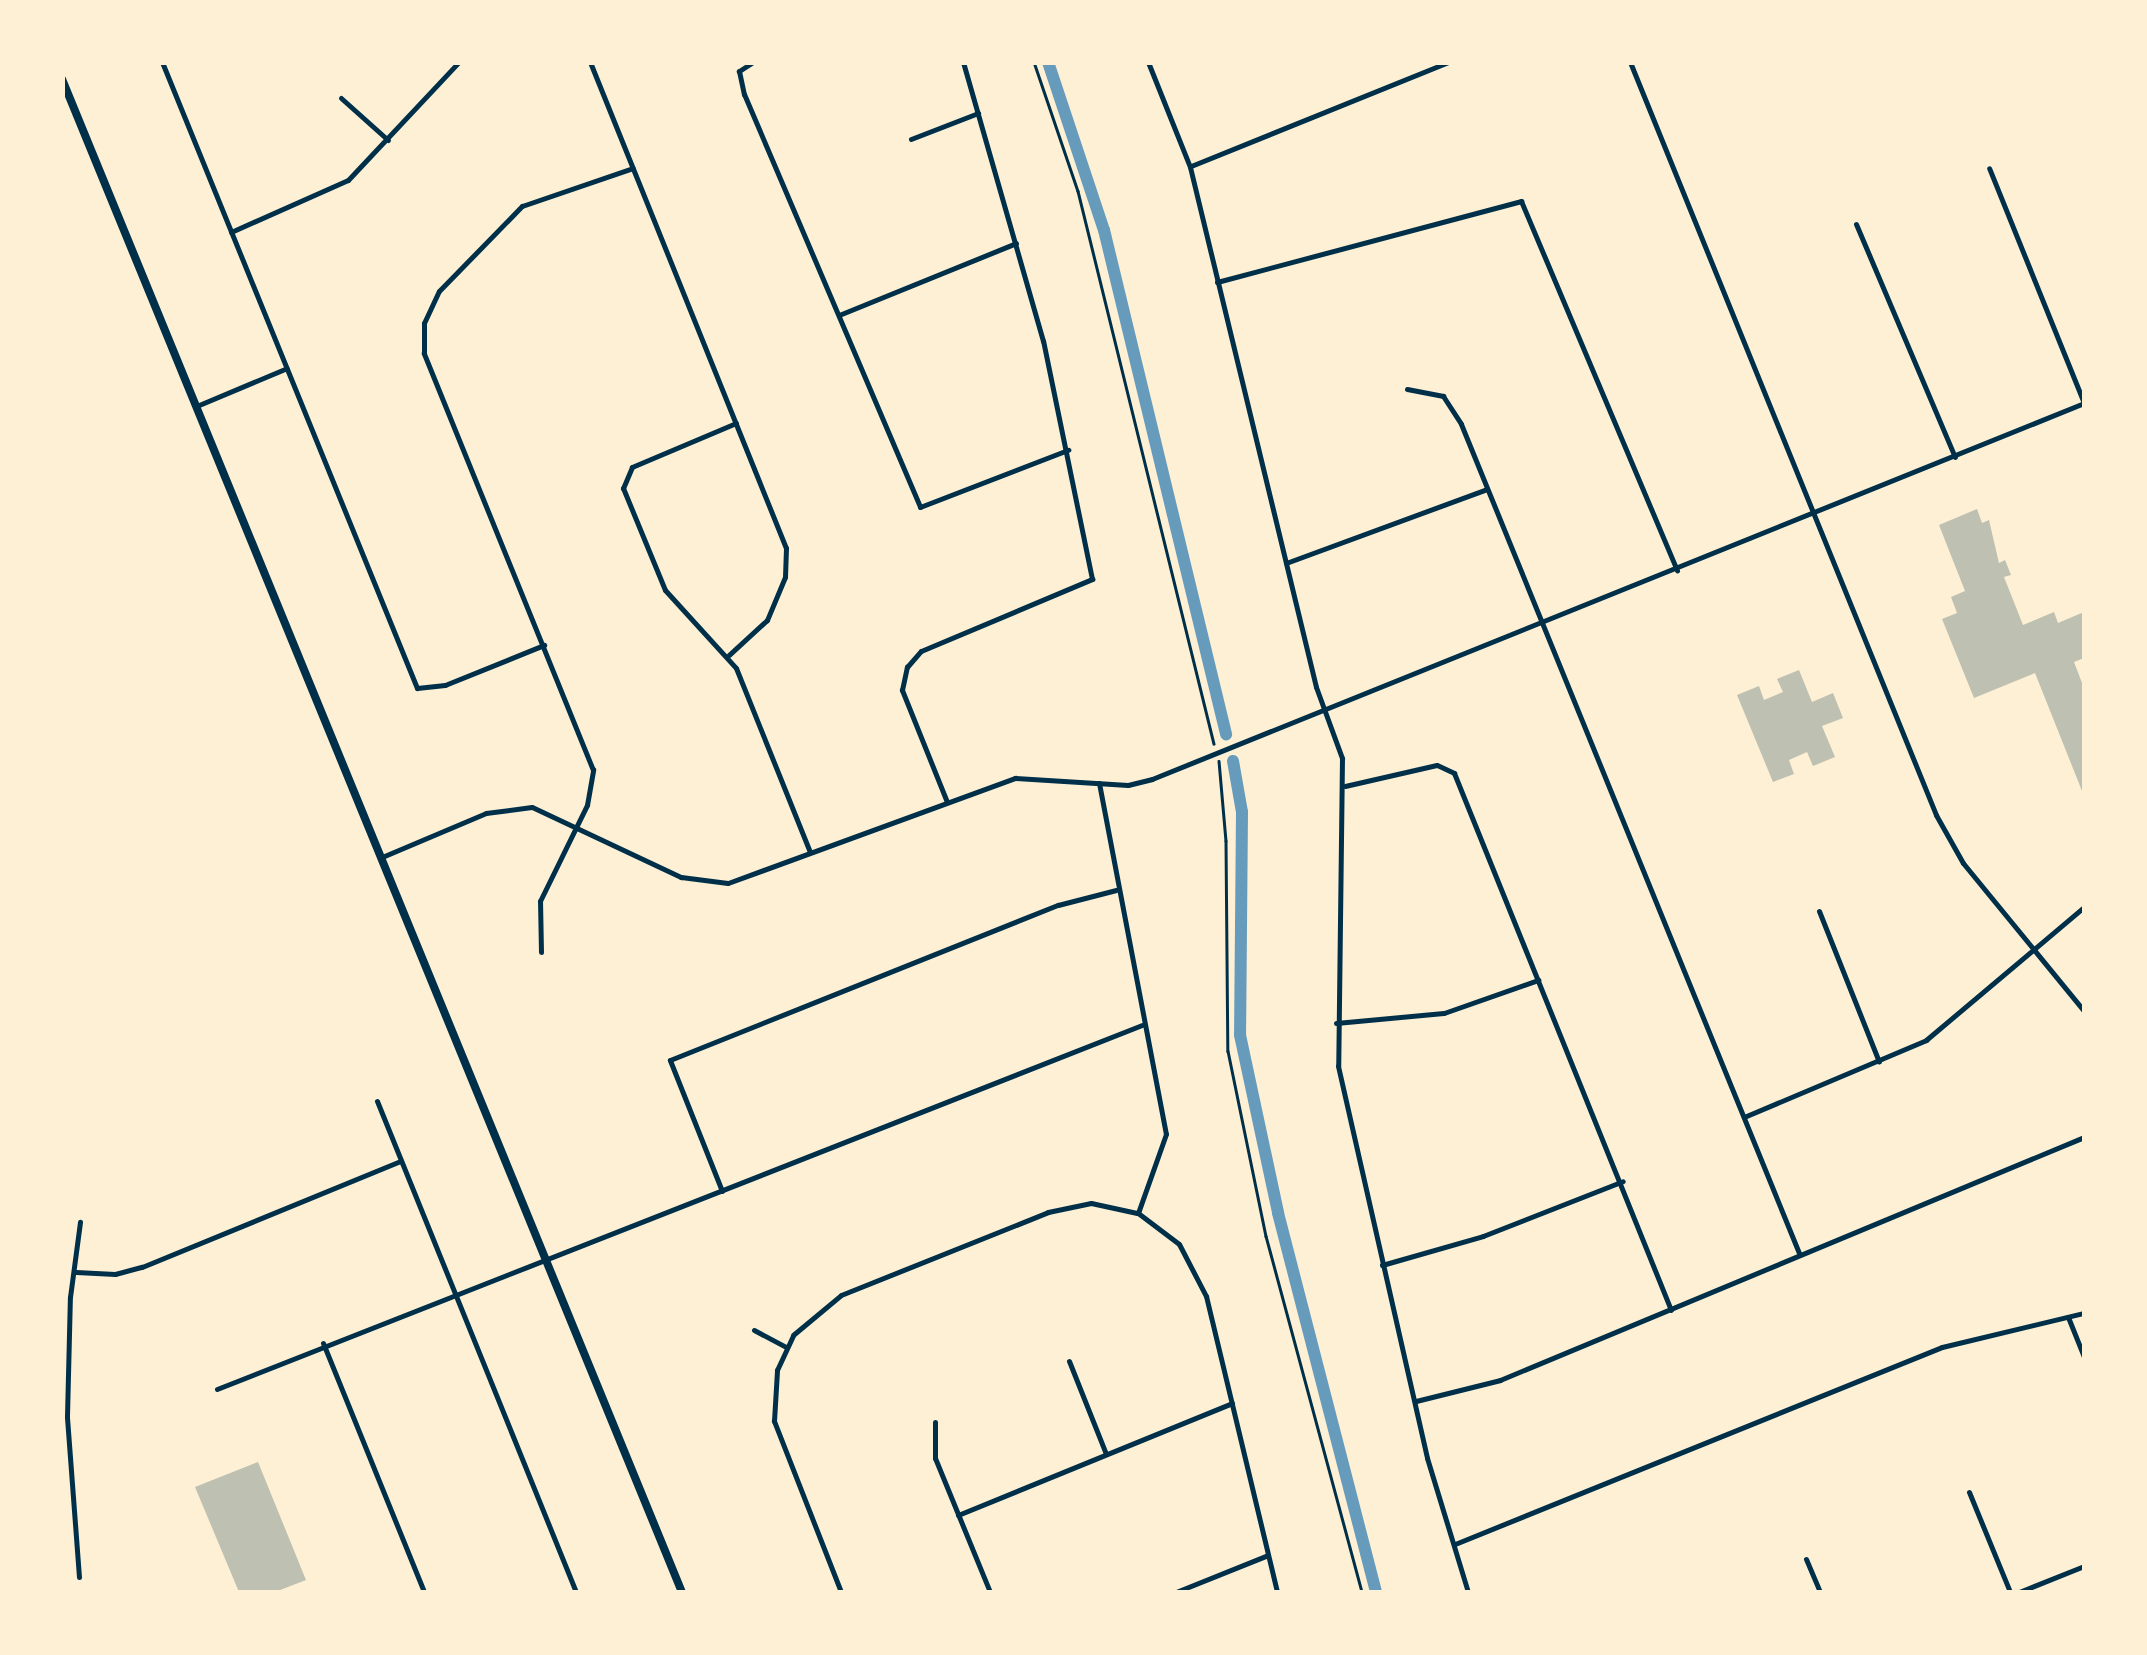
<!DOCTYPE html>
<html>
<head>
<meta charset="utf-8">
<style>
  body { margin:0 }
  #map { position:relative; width:2147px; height:1655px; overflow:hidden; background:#fdf0d5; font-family:"Exo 2",sans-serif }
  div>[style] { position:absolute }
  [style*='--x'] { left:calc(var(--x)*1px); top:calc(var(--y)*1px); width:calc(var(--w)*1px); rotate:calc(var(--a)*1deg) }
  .canal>* { height:12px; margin:-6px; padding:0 6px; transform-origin:6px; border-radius:6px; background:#669bbc }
  .building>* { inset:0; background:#bec0b2 }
  .path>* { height:2.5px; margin:-1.25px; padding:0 1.25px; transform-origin:1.25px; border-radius:1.25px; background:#003049 }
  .minor>* { height:5px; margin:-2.5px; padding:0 2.5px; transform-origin:2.5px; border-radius:2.5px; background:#003049 }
  .secondary>* { height:8px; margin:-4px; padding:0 4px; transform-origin:4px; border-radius:4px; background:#003049 }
  .rail>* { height:4px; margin:-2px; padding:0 2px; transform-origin:2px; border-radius:2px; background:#657d81 }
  span { translate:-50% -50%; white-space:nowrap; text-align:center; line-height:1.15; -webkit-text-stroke:8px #fdf0d5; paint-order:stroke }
  .frame { position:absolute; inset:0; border:65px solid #fdf0d5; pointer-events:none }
</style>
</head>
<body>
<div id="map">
  <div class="canal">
    <div style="--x:1048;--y:62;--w:177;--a:71.6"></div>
    <div style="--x:1104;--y:230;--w:519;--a:76.39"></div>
    <div style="--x:1233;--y:761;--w:52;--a:80"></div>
    <div style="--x:1242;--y:812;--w:223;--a:90.5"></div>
    <div style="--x:1240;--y:1035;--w:182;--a:77.9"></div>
    <div style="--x:1278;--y:1213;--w:391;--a:75.5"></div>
  </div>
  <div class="building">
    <div style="clip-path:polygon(1977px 509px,1982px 523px,1989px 520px,1999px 563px,2005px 560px,2011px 575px,2004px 577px,2023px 625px,2054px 612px,2058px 623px,2084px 612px,2084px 658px,2074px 662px,2084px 688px,2084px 796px,2035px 673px,1974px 698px,1942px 619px,1957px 613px,1951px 597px,1965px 591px,1939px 525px)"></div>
    <div style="clip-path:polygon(1799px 670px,1812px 702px,1833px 693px,1843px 718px,1822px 726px,1835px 757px,1813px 766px,1807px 752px,1789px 760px,1794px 774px,1773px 782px,1737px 695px,1759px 686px,1764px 700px,1783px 692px,1777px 679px)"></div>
    <div style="clip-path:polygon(258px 1462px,306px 1580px,275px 1592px,239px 1592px,195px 1487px)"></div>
  </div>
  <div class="path">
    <div style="--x:1034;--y:62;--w:136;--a:71.2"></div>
    <div style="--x:1078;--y:191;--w:569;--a:76.18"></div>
    <div style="--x:1219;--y:761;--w:80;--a:85"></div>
    <div style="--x:1226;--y:841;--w:210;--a:89.5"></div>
    <div style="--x:1228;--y:1051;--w:189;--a:78.4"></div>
    <div style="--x:1266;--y:1236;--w:369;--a:74.9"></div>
  </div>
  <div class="minor">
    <div style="--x:162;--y:62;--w:676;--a:67.84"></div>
    <div style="--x:417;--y:688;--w:28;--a:-6"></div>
    <div style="--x:445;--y:685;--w:107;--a:-22"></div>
    <div style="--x:590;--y:62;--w:524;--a:68.04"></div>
    <div style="--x:786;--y:548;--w:29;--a:92"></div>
    <div style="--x:785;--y:577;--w:47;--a:112.7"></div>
    <div style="--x:767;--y:620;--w:52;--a:137.4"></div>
    <div style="--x:753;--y:62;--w:17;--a:147"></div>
    <div style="--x:739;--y:71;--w:24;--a:78"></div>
    <div style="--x:744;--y:94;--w:449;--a:66.9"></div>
    <div style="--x:920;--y:507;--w:159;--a:-21.1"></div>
    <div style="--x:1148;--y:62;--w:113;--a:68.2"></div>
    <div style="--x:1190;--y:167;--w:535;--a:76.38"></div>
    <div style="--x:1316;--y:687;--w:76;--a:69.9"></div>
    <div style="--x:1342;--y:758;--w:308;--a:90.7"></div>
    <div style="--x:1338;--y:1066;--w:402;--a:77.2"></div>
    <div style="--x:1427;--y:1458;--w:140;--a:73"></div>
    <div style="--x:1630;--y:62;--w:813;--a:67.88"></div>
    <div style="--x:1936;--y:815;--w:55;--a:60.6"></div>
    <div style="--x:1963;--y:863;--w:191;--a:50.7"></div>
    <div style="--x:341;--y:98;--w:63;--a:41.8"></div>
    <div style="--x:911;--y:139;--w:72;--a:-21.2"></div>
    <div style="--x:1191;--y:166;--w:277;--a:-22"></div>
    <div style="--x:1856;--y:224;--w:253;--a:67"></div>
    <div style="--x:231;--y:232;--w:128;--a:-24"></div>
    <div style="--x:348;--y:180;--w:162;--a:-46.8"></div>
    <div style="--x:1217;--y:282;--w:315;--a:-14.9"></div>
    <div style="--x:1521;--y:201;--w:401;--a:67.1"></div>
    <div style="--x:839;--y:315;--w:191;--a:-22.1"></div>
    <div style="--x:1407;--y:389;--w:37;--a:11"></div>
    <div style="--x:1443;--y:396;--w:33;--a:57"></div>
    <div style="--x:1461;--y:424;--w:895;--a:67.82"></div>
    <div style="--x:199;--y:405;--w:95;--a:-22.8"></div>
    <div style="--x:736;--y:423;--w:113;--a:157.1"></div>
    <div style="--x:632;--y:467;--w:23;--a:113"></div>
    <div style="--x:623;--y:488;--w:110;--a:67.6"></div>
    <div style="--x:665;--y:590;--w:105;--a:47.7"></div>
    <div style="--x:736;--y:668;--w:198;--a:68.1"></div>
    <div style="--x:1286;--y:563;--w:214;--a:-20.2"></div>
    <div style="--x:1099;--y:783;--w:357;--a:79.2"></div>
    <div style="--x:1166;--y:1134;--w:84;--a:109.5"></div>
    <div style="--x:1138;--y:1213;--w:51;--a:37.1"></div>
    <div style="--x:1179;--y:1244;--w:59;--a:62.6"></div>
    <div style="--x:1206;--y:1296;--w:304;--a:76.5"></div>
    <div style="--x:1345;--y:786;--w:94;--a:-12.9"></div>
    <div style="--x:1437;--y:765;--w:19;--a:25"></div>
    <div style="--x:1454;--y:773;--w:579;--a:68"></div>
    <div style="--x:947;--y:802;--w:121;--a:-111.9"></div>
    <div style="--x:902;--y:690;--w:24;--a:-78"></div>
    <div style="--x:907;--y:667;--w:21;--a:-49"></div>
    <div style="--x:921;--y:651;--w:186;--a:-22.8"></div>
    <div style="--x:1092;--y:579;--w:243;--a:-101.6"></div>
    <div style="--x:1043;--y:341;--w:290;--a:-106"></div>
    <div style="--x:382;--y:857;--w:113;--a:-22.9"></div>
    <div style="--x:486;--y:813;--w:46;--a:-7.4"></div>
    <div style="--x:532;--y:807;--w:165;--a:25.2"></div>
    <div style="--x:681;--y:877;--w:47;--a:7.3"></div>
    <div style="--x:728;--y:883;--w:306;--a:-20.1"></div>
    <div style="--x:1015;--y:778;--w:113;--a:3.5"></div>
    <div style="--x:1128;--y:785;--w:25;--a:-14"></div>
    <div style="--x:1152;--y:779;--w:1005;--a:-21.97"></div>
    <div style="--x:2084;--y:403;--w:253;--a:-112"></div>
    <div style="--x:1819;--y:911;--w:162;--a:68.3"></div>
    <div style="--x:541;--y:952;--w:51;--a:-91.1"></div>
    <div style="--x:540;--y:901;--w:107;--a:-63.9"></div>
    <div style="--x:587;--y:805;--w:36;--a:-80"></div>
    <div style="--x:593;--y:770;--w:450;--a:-112.1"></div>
    <div style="--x:424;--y:353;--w:30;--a:-90"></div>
    <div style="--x:424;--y:323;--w:35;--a:-65"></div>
    <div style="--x:439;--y:291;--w:119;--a:-45.7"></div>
    <div style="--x:522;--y:206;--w:117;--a:-18.9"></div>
    <div style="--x:1336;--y:1023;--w:108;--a:-5.3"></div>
    <div style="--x:1444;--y:1013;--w:100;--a:-19.3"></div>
    <div style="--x:377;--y:1101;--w:530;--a:67.94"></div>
    <div style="--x:1744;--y:1117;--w:198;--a:-22.9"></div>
    <div style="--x:1926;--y:1040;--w:207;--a:-40.1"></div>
    <div style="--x:722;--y:1191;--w:141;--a:-111.7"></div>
    <div style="--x:670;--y:1060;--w:418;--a:-21.8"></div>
    <div style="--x:1058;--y:905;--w:60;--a:-14.5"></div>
    <div style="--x:1382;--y:1265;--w:105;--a:-16"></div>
    <div style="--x:1483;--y:1236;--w:150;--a:-21.4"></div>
    <div style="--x:76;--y:1272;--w:39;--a:3"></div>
    <div style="--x:115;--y:1274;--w:28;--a:-15"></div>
    <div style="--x:142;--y:1267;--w:280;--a:-22.3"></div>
    <div style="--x:2068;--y:1317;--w:43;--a:68.2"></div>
    <div style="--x:754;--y:1330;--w:36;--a:28"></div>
    <div style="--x:323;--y:1343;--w:269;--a:67.9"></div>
    <div style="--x:1069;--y:1361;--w:100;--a:68.3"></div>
    <div style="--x:217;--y:1389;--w:994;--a:-21.48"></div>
    <div style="--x:1416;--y:1401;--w:87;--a:-14"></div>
    <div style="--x:1500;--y:1380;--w:633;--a:-22.59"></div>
    <div style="--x:935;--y:1422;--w:36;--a:90"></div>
    <div style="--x:935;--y:1458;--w:145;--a:67.7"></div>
    <div style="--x:1969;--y:1492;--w:108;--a:67.7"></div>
    <div style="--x:958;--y:1515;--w:296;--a:-22.2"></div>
    <div style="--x:1455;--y:1544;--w:525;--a:-22.02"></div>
    <div style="--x:1942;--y:1347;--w:146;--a:-13.5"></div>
    <div style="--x:1806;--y:1559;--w:36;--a:67"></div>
    <div style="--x:79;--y:1577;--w:161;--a:-94.3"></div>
    <div style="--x:67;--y:1416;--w:119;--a:-88.6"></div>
    <div style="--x:70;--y:1297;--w:76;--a:-82.4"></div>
    <div style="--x:841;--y:1592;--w:184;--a:-111.4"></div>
    <div style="--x:774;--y:1421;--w:51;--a:-86.6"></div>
    <div style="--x:777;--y:1370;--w:38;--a:-65"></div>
    <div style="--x:793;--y:1335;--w:62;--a:-39.8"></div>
    <div style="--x:841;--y:1295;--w:223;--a:-21.8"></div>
    <div style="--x:1048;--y:1212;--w:44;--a:-11.8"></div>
    <div style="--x:1091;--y:1203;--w:47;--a:12.3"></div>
    <div style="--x:1176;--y:1592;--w:99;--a:-21.9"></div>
    <div style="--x:2019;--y:1592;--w:70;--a:-21.8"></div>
  </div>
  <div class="secondary">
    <div style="--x:62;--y:79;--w:1635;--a:67.72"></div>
  </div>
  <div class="rail">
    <div style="--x:62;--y:286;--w:40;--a:90"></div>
  </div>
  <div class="frame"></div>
</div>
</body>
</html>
